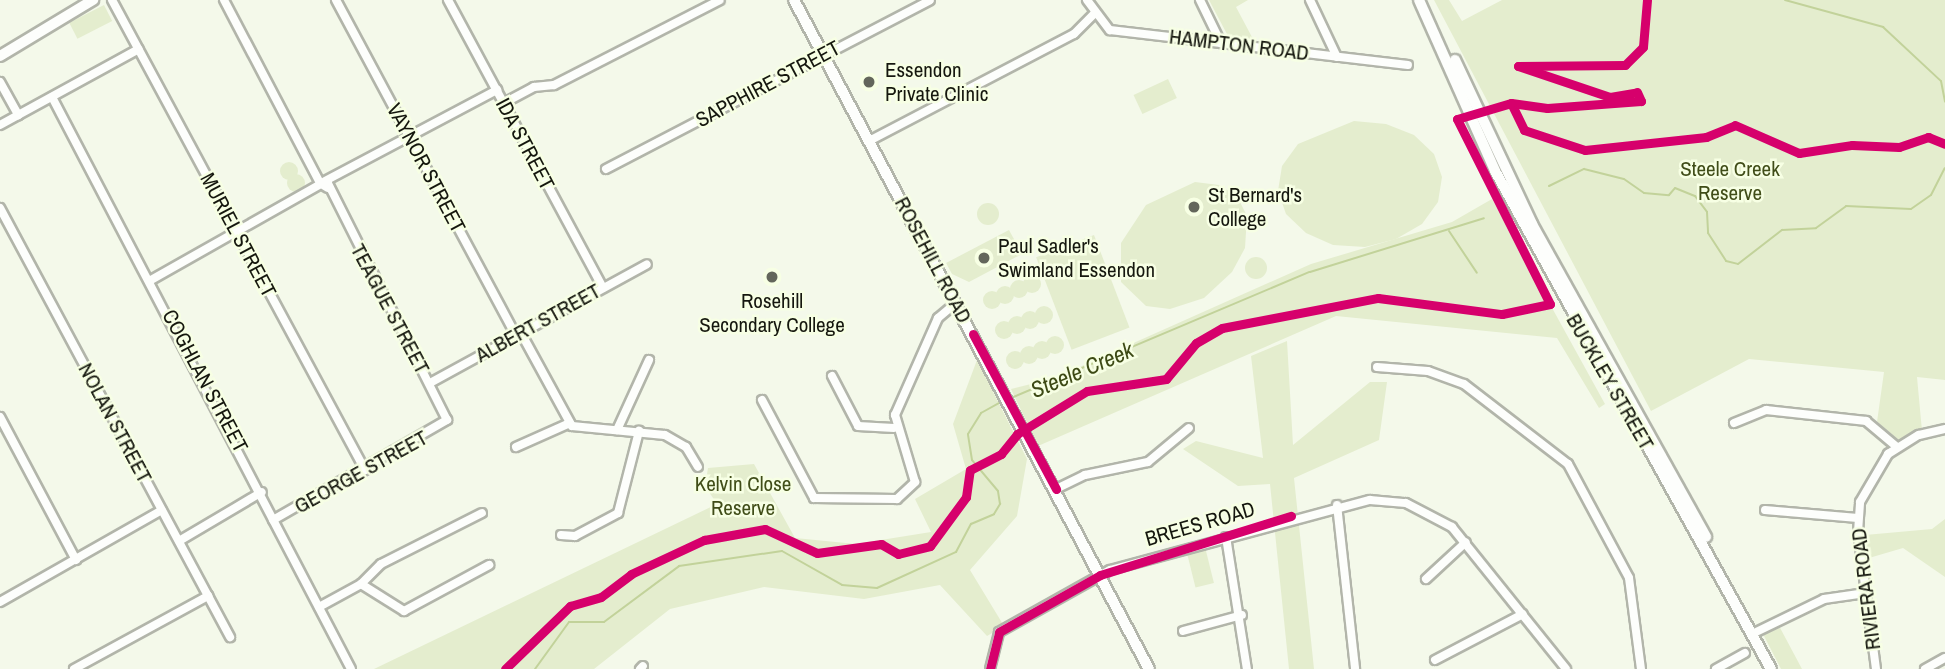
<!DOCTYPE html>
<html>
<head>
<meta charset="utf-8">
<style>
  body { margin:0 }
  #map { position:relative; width:1945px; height:669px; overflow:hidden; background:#f4f9ea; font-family:"Archivo Narrow",sans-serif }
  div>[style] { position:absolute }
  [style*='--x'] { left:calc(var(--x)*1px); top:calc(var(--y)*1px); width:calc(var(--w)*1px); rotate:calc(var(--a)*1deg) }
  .green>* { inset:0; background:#e4edce; transform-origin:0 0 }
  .round { border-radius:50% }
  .stream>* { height:2px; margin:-1px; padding:0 1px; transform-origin:1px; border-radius:1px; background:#c2d29a }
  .roads { filter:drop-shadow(2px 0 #b2b5aa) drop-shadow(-2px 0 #b2b5aa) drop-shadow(0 2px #b2b5aa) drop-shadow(0 -2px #b2b5aa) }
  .minor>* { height:8px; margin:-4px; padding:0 4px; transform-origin:4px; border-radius:4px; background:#fdfefc }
  .tertiary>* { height:10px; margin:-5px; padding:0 5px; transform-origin:5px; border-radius:5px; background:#fdfefc }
  .secondary>* { height:10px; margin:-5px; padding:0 5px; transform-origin:5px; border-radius:5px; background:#fdfefc }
  .cycleway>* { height:9px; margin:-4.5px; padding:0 4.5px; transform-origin:4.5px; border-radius:4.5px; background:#d6006c }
  .dots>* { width:19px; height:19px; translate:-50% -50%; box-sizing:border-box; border:4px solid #f7ffe4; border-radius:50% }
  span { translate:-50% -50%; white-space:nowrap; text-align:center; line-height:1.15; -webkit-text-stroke:5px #f7ffe4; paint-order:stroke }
  .street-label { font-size:21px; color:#15170e }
  .poi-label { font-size:21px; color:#15170e }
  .left { translate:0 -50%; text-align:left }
  .park-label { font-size:21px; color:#404d18 }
  .water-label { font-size:23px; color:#3d4a15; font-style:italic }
</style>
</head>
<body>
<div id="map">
  <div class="green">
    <div style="clip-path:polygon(1209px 0,1248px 0,1236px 7px,1253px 39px,1228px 36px)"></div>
    <div style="clip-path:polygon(1434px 0,1449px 0,1462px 21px,1502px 0,1945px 0,1945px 380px,1917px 377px,1922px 431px,1900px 441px,1877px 422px,1884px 372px,1749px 359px,1651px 411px)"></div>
    <div style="left:104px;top:5px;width:18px;height:39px;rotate:63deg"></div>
    <div style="left:1168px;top:79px;width:21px;height:38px;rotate:65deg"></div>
    <div style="clip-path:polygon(1354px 121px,1386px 124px,1414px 135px,1434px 154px,1442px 177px,1438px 202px,1422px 224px,1396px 239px,1365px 247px,1333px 245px,1306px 233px,1286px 214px,1278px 191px,1282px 166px,1298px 144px)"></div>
    <div class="round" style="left:280px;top:162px;width:18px;height:18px"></div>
    <div class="round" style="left:287px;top:174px;width:18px;height:18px"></div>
    <div style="clip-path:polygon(1195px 182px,1219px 185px,1237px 196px,1247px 216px,1245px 248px,1232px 272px,1204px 298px,1170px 309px,1146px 306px,1121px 282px,1121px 243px,1146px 205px)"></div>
    <div style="clip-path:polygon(1492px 199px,1605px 404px,1599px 408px,1557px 338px,1336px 316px,1038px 446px,1011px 389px,1055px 378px,1311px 264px,1452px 222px)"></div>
    <div class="round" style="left:977px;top:203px;width:22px;height:22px"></div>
    <div style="clip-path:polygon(1009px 230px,1022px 254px,969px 282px,952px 274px,946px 263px)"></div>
    <div style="left:1094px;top:235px;width:99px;height:62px;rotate:69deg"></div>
    <div class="round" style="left:1245px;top:257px;width:22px;height:22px"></div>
    <div class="round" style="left:1023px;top:275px;width:18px;height:18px"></div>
    <div class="round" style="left:1010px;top:280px;width:18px;height:18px"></div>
    <div class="round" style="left:996px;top:286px;width:18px;height:18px"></div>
    <div class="round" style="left:983px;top:291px;width:18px;height:18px"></div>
    <div class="round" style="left:1035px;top:306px;width:18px;height:18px"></div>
    <div class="round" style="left:1021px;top:311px;width:18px;height:18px"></div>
    <div class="round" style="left:1008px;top:316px;width:18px;height:18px"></div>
    <div class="round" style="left:995px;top:321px;width:18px;height:18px"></div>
    <div class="round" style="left:1046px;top:336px;width:18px;height:18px"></div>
    <div style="clip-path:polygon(1287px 341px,1293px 445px,1370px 382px,1387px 382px,1379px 440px,1294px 478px,1314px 669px,1289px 669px,1270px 484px,1238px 486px,1183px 449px,1196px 441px,1263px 458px,1251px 356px)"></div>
    <div class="round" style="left:1033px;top:341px;width:18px;height:18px"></div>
    <div class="round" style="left:1020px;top:346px;width:18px;height:18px"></div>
    <div class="round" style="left:1006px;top:351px;width:18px;height:18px"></div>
    <div style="clip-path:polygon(977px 360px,1027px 459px,1017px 516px,970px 570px,1004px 626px,987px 636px,940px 585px,864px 599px,764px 587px,670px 609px,594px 669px,374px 669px,717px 504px,705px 486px,708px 468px,754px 464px,795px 538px,856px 544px,931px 532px,915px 499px,966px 469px,953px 424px)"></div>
    <div style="clip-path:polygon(1945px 519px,1945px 577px,1903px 548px,1869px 558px,1865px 535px,1932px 529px)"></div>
    <div style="left:1205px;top:547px;width:37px;height:19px;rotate:76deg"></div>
    <div style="clip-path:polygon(1778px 624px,1802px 669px,1781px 669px,1762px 632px)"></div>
  </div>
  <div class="stream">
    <div style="--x:1785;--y:0;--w:102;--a:15.4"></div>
    <div style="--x:1883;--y:27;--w:79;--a:43"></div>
    <div style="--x:1941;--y:81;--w:21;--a:79"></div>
    <div style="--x:1549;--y:186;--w:39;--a:-26"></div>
    <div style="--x:1584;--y:169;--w:41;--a:14"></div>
    <div style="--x:1624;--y:179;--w:24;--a:35"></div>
    <div style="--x:1644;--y:193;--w:25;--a:5"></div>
    <div style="--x:1669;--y:195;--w:9;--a:-49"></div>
    <div style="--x:1675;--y:188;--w:22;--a:22"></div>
    <div style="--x:1695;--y:196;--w:20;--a:53"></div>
    <div style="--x:1707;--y:212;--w:21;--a:87"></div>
    <div style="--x:1708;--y:233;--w:33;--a:57"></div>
    <div style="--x:1726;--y:261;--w:12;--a:14"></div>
    <div style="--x:1738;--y:264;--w:56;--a:-37.7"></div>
    <div style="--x:1782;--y:230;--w:34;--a:-3"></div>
    <div style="--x:1816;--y:228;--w:37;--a:-36"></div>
    <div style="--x:1846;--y:206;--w:65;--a:2.6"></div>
    <div style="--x:1911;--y:209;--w:24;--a:-35"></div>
    <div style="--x:1931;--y:195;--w:30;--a:-63"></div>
    <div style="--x:1449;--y:231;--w:50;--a:56.3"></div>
    <div style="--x:1011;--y:398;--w:324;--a:-22.9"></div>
    <div style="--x:1310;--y:272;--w:182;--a:-17.2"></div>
    <div style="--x:535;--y:669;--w:58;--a:-54.1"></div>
    <div style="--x:569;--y:622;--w:35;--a:0"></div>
    <div style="--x:604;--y:622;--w:94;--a:-36.7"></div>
    <div style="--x:679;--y:566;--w:104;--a:-8.3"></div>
    <div style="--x:782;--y:551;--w:69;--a:29.5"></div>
    <div style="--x:842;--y:585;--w:35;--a:5"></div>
    <div style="--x:877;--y:588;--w:87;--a:-24.5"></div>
    <div style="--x:956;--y:552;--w:32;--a:-62"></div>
    <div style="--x:971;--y:524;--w:25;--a:-23"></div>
    <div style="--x:994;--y:514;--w:12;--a:-59"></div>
    <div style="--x:1000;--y:504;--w:13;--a:-99"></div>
    <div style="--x:998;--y:491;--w:40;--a:-130"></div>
    <div style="--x:972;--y:460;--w:26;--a:-99"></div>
    <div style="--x:968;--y:434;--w:25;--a:-58"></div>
    <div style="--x:981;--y:413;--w:25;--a:-29"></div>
  </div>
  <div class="roads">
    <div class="minor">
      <div style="--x:112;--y:0;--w:534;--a:61.71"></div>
      <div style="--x:224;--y:0;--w:207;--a:62.3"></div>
      <div style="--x:336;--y:0;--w:381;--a:61.8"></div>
      <div style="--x:448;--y:0;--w:327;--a:61.7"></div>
      <div style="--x:1087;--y:0;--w:38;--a:53"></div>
      <div style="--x:1110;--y:30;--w:300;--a:6.7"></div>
      <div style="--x:1200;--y:0;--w:48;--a:64"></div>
      <div style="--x:1310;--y:0;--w:63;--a:64.7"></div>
      <div style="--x:0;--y:82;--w:38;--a:61"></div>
      <div style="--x:52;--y:97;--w:645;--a:62.4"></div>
      <div style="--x:504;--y:103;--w:34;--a:-28"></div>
      <div style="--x:534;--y:87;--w:20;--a:-6"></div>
      <div style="--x:554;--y:85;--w:186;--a:-27.1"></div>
      <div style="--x:0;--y:125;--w:158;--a:-28.7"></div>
      <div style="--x:869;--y:141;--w:231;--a:-27.6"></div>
      <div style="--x:1074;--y:34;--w:28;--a:-45"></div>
      <div style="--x:606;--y:169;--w:365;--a:-27.5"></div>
      <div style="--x:325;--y:181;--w:195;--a:-27.9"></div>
      <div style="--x:0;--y:208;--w:487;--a:61.8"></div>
      <div style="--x:151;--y:280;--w:193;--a:-29.5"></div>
      <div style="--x:521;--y:333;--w:106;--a:61.3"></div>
      <div style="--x:572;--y:426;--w:93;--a:5.5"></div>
      <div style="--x:665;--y:435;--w:24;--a:30"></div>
      <div style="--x:686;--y:447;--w:23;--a:59"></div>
      <div style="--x:1377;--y:367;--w:51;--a:4.5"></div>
      <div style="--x:1428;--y:371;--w:38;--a:20"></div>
      <div style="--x:1464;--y:384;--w:131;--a:37.6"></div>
      <div style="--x:1568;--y:464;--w:129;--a:61.8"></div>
      <div style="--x:1629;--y:578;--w:92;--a:82.5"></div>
      <div style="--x:832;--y:376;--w:56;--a:62.5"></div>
      <div style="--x:858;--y:426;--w:36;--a:3"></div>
      <div style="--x:430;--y:383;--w:247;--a:-28.7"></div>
      <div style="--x:762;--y:400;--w:111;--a:62"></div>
      <div style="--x:814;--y:498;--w:83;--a:0.7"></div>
      <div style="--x:897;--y:499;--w:25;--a:-43"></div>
      <div style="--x:915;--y:482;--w:70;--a:-106.6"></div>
      <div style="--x:895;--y:415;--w:106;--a:-66.1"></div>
      <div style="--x:938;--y:318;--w:23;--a:-40"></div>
      <div style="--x:0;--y:417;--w:162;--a:62"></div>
      <div style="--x:1734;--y:423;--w:35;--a:-22"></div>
      <div style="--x:1766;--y:410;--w:101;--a:6.3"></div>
      <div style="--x:1866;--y:421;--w:40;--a:40"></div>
      <div style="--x:617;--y:430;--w:77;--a:-65.4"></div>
      <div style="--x:516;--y:447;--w:59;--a:-24"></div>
      <div style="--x:1056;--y:489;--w:32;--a:-26"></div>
      <div style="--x:1085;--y:475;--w:64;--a:-11.7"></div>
      <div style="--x:1148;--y:462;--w:53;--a:-39.7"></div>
      <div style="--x:1337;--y:505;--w:165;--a:83.7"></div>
      <div style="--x:1765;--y:510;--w:93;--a:4.9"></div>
      <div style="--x:273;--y:520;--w:201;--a:-29.9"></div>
      <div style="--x:447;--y:420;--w:265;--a:-116.7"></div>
      <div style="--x:328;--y:183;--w:8;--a:180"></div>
      <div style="--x:320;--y:183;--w:9;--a:32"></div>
      <div style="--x:561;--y:535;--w:14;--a:4"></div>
      <div style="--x:575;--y:536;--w:49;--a:-28.1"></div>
      <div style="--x:618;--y:513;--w:85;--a:-75.6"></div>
      <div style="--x:1226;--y:537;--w:134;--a:81"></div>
      <div style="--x:179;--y:541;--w:96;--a:-30.6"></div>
      <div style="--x:1426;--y:579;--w:54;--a:-42.8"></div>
      <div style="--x:361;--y:584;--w:51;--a:32.1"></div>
      <div style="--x:404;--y:611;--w:97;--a:-28.4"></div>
      <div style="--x:0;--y:602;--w:186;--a:-29.6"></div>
      <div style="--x:319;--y:607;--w:48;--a:-28.7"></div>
      <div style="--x:361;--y:584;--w:28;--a:-45"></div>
      <div style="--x:381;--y:564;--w:113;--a:-26.8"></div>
      <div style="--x:1183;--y:631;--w:61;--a:-15.2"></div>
      <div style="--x:1752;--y:634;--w:80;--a:-25.9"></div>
      <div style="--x:1824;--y:599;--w:42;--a:-8.1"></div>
      <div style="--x:1435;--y:660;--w:99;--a:-27.6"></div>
      <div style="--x:74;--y:669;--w:153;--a:-28.6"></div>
      <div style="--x:640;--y:669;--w:4;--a:-45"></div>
      <div style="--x:990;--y:669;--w:38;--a:-76"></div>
      <div style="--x:999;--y:632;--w:127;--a:-29.2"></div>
      <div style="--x:1110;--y:570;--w:269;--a:-15.1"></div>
      <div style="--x:1370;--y:500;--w:36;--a:5"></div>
      <div style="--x:1406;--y:503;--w:52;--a:27.6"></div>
      <div style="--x:1452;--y:527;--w:182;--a:51.2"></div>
      <div style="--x:1716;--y:669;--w:33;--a:-29"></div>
      <div style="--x:1876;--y:669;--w:138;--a:-97.5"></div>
      <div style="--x:1858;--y:532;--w:30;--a:-86"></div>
      <div style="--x:1860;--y:502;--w:56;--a:-59.7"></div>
      <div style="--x:1888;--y:454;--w:36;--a:-32"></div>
      <div style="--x:1919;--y:435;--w:27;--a:-13"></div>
      <div style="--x:1925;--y:669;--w:23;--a:-29"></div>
    </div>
    <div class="tertiary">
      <div style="--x:794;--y:0;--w:757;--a:62.05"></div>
    </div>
    <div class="secondary">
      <div style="--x:1419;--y:0;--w:187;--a:66"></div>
      <div style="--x:1495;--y:171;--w:569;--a:61"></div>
      <div style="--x:0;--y:56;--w:109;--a:-31.1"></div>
      <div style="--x:1455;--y:60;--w:181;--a:64.8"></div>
      <div style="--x:1532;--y:224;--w:358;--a:60.9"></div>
    </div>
  </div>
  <div class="cycleway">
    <div style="--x:1647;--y:0;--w:47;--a:94.9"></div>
    <div style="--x:1643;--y:47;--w:25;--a:135"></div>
    <div style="--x:1625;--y:65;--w:107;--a:179.5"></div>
    <div style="--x:1518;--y:66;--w:97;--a:18.6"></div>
    <div style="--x:1610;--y:97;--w:27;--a:-10"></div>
    <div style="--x:1637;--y:92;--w:10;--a:66"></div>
    <div style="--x:1641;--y:101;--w:94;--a:175.7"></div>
    <div style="--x:1547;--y:108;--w:36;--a:-172"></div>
    <div style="--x:1511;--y:103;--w:30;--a:64"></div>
    <div style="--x:1524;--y:130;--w:64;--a:18.2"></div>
    <div style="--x:1585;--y:150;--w:122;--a:-6.1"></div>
    <div style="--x:1706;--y:137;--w:31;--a:-22"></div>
    <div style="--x:1735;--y:125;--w:70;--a:23.6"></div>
    <div style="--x:1799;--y:153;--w:54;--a:-8.6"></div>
    <div style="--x:1852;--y:145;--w:47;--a:2.4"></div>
    <div style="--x:1899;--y:147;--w:31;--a:-19"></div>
    <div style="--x:1928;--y:137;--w:18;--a:22"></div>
    <div style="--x:973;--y:334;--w:176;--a:61.8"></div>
    <div style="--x:505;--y:669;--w:91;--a:-44.1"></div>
    <div style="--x:570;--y:606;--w:32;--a:-16"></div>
    <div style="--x:601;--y:597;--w:38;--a:-37"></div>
    <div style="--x:631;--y:574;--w:81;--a:-25"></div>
    <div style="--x:704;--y:540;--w:62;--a:-10.2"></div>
    <div style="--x:765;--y:529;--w:57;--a:24.8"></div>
    <div style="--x:817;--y:553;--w:65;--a:-8"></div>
    <div style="--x:881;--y:544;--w:20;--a:30"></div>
    <div style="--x:898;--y:554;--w:33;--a:-14"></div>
    <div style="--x:930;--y:546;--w:61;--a:-53.7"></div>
    <div style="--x:966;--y:497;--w:27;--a:-82"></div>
    <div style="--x:970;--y:470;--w:35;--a:-27"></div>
    <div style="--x:1001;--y:454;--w:26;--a:-51"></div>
    <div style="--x:1017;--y:434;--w:82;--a:-31.6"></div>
    <div style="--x:1087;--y:391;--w:80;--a:-8.6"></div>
    <div style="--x:1166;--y:379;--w:47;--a:-50.2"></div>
    <div style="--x:1196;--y:343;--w:30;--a:-30"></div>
    <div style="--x:1222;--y:328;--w:159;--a:-10.9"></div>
    <div style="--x:1378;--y:298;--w:125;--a:7.4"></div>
    <div style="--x:1502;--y:314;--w:49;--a:-11.8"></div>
    <div style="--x:1550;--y:304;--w:207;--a:-116.7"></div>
    <div style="--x:1457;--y:119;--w:56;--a:-16.5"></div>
    <div style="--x:990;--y:669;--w:38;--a:-76"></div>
    <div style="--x:999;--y:632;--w:116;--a:-29.4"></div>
    <div style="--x:1100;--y:575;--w:200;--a:-17.2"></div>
  </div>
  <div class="dots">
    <div style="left:869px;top:82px;background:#63665b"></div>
    <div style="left:1194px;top:207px;background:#63665b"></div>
    <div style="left:984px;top:258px;background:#63665b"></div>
    <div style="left:772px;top:277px;background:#63665b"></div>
  </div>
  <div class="street-label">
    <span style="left:1239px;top:45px;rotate:7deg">HAMPTON ROAD</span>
    <span style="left:768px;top:84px;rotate:-28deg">SAPPHIRE STREET</span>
    <span style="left:525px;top:144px;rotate:62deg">IDA STREET</span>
    <span style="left:426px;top:168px;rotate:62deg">VAYNOR STREET</span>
    <span style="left:238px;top:235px;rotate:62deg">MURIEL STREET</span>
    <span style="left:933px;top:260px;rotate:62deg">ROSEHILL ROAD</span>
    <span style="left:390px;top:309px;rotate:62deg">TEAGUE STREET</span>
    <span style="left:538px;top:323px;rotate:-29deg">ALBERT STREET</span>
    <span style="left:205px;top:381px;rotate:62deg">COGHLAN STREET</span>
    <span style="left:1610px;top:382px;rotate:60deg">BUCKLEY STREET</span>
    <span style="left:115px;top:423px;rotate:62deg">NOLAN STREET</span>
    <span style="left:361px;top:472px;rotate:-29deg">GEORGE STREET</span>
    <span style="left:1200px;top:524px;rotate:-16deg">BREES ROAD</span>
    <span style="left:1866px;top:589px;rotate:-97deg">RIVIERA ROAD</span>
  </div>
  <div class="poi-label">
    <span class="left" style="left:885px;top:82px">Essendon<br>Private Clinic</span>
    <span class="left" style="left:1208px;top:207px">St Bernard's<br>College</span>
    <span class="left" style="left:998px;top:258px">Paul Sadler's<br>Swimland Essendon</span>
    <span style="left:772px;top:313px">Rosehill<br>Secondary College</span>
  </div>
  <div class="park-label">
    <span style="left:1730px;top:181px">Steele Creek<br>Reserve</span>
    <span style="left:743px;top:496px">Kelvin Close<br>Reserve</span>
  </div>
  <div class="water-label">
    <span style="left:1082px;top:370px;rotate:-23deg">Steele Creek</span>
  </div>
</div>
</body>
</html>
